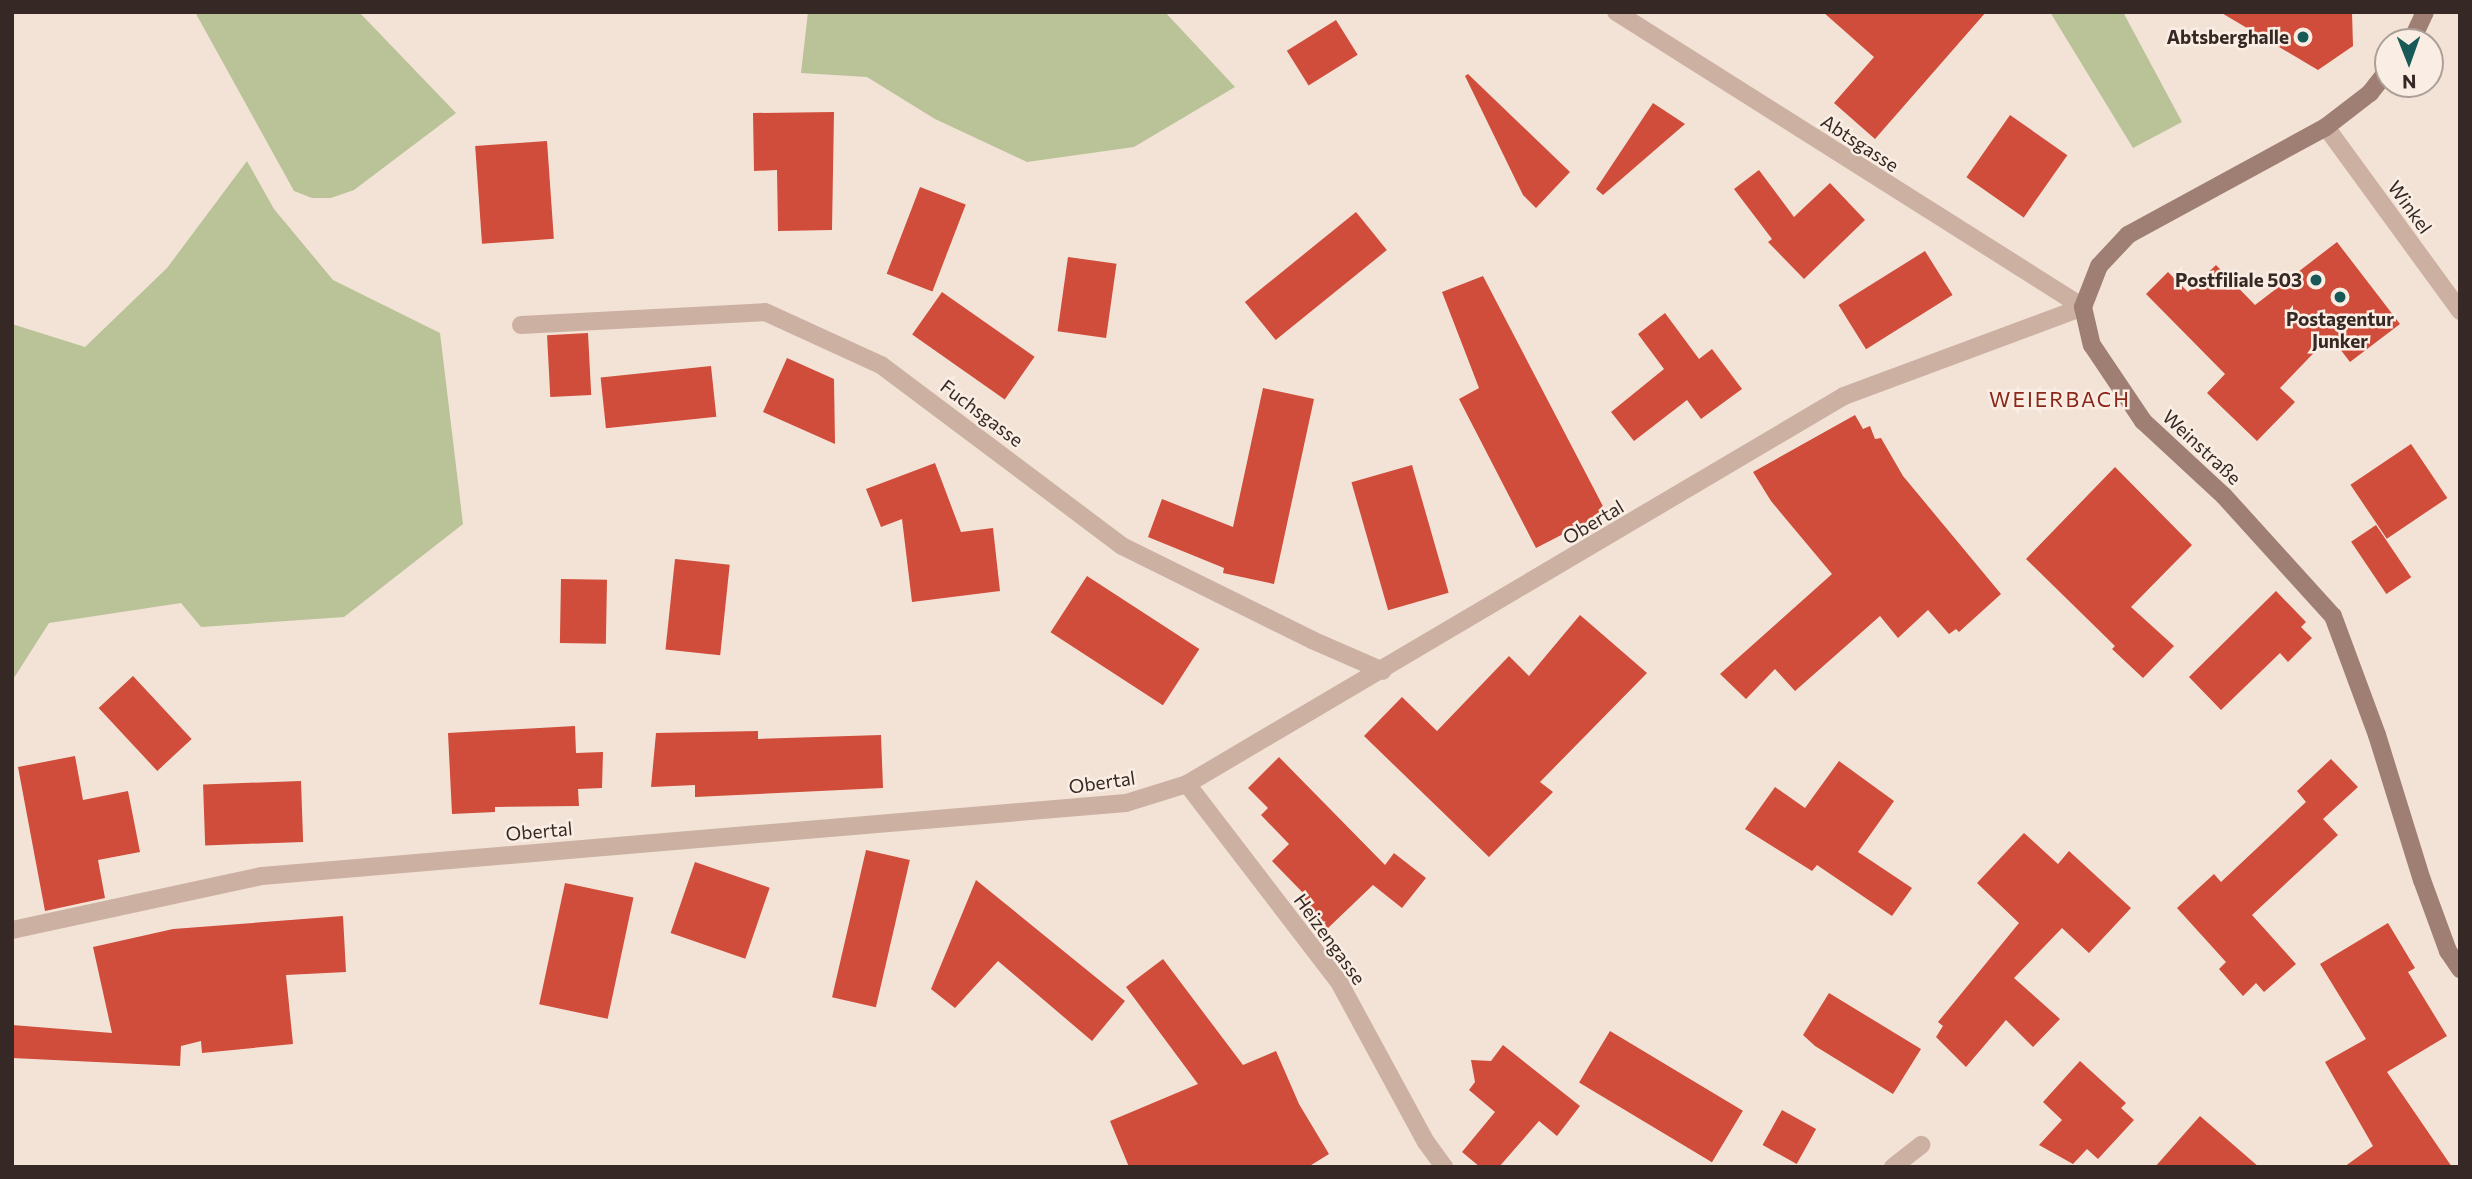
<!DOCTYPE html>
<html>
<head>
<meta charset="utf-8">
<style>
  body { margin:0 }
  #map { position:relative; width:2472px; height:1179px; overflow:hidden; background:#f3e3d7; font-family:Commissioner,sans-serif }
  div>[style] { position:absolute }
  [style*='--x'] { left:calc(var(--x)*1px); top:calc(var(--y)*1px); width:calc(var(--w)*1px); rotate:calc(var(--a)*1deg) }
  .green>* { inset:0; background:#b9c397 }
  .building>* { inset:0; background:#cf4d3a; transform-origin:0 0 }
  .street>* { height:18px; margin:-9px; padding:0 9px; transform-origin:9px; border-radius:9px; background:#ccb1a3 }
  .secondary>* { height:18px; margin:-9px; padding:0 9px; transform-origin:9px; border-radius:9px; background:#9f7f74 }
  .dots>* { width:19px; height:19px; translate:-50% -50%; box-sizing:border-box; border:4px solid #faeee4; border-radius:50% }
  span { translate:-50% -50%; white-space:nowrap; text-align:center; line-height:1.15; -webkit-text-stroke:5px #faeee4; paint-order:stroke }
  .poi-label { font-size:19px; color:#362925; font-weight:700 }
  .right { translate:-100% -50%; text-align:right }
  .street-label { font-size:19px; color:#362925 }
  .neighbourhood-label { font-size:21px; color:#8a2719; letter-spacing:2px }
  .frame { position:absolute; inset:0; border:14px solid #362925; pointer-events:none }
  .north { position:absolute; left:2374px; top:28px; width:70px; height:70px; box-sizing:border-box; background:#faeee4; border:2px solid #ac9f98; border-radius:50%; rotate:179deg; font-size:19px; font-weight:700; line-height:28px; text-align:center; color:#362925 }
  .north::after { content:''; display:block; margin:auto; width:24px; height:32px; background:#185a57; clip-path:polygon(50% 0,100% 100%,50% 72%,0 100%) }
</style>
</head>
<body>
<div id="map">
  <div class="green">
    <div style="clip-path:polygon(195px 12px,359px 12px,456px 113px,354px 190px,331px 198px,312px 198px,294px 191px)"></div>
    <div style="clip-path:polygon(808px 12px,1165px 12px,1235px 87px,1134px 147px,1027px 162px,935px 119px,867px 77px,801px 73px)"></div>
    <div style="clip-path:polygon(2050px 12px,2123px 12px,2182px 122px,2133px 148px)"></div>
    <div style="clip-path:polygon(247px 161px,274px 209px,333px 280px,440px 333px,463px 524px,344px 617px,201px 627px,181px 603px,49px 623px,12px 681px,12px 324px,85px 347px,167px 268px)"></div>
  </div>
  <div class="building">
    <div style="clip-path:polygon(1823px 12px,1986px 12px,1875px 139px,1834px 103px,1874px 57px)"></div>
    <div style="clip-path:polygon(2220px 12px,2352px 12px,2353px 46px,2318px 70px)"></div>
    <div style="left:1336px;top:20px;width:41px;height:58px;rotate:58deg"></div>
    <div style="clip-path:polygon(1468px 74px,1570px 172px,1536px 208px,1523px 195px,1465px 76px)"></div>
    <div style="clip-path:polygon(1653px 103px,1685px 124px,1603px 195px,1596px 189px)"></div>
    <div style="clip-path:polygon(834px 112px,832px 230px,778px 231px,777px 170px,754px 171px,753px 113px)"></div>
    <div style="left:2010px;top:115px;width:70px;height:76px;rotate:35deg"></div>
    <div style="left:547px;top:141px;width:98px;height:72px;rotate:86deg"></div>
    <div style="clip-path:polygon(1759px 170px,1794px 217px,1830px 183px,1865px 220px,1804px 279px,1768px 242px,1772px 239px,1734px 189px)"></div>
    <div style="left:920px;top:187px;width:49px;height:93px;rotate:21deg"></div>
    <div style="left:1356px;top:212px;width:49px;height:143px;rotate:51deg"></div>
    <div style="clip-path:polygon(2337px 242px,2400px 324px,2350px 362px,2330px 336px,2280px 388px,2295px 402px,2257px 441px,2207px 393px,2225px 374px,2146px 294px,2168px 272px,2188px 292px,2216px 265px,2255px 305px)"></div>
    <div style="left:1925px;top:251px;width:52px;height:102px;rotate:58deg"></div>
    <div style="left:1068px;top:257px;width:49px;height:75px;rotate:8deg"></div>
    <div style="clip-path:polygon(1483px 276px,1606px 512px,1536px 548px,1459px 399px,1479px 388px,1442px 292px)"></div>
    <div style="left:942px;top:292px;width:113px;height:52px;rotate:35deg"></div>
    <div style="clip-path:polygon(1665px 313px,1699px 359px,1712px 349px,1742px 389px,1701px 419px,1687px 400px,1634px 441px,1611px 412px,1664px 369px,1638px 334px)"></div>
    <div style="left:588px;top:333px;width:62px;height:41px;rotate:87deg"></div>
    <div style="clip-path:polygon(787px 358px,834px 379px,835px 444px,763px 412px)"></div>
    <div style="left:711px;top:366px;width:51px;height:111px;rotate:84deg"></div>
    <div style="clip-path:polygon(1263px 388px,1314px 399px,1274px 584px,1223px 573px,1224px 568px,1148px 537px,1162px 499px,1233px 527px)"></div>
    <div style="clip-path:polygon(1855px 415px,1863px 429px,1870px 426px,1875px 439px,1881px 438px,1903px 476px,2001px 594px,1959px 632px,1956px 629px,1949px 634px,1928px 610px,1898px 638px,1880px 616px,1795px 691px,1775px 669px,1746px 699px,1720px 674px,1832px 574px,1771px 501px,1753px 472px)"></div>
    <div style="left:2411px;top:444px;width:65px;height:73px;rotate:56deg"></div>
    <div style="clip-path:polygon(935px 463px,961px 532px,993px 528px,1000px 591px,912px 602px,902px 519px,881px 527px,866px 489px)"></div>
    <div style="left:1412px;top:465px;width:133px;height:63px;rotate:74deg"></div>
    <div style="clip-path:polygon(2115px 467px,2192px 545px,2131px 607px,2174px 646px,2143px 678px,2112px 649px,2115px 646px,2026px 559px)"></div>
    <div style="left:2376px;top:525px;width:63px;height:30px;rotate:56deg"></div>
    <div style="left:675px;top:559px;width:55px;height:91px;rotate:6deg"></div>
    <div style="left:1087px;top:576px;width:134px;height:67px;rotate:33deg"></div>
    <div style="left:561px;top:579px;width:46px;height:64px;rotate:1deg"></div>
    <div style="clip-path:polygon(2276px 591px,2306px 622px,2301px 627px,2312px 638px,2288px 662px,2280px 653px,2221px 710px,2189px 677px)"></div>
    <div style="clip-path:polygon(1580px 615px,1647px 673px,1540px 782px,1553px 792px,1489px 857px,1364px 736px,1402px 697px,1437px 731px,1509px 656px,1529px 676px)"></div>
    <div style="left:133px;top:676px;width:86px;height:47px;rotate:47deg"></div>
    <div style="clip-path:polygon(575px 726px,576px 753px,603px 752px,602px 788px,578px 789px,579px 806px,495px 807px,495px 812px,452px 814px,448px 733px)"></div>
    <div style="clip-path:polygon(758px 731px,758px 739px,881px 735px,883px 788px,695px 797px,695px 785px,651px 787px,656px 733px)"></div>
    <div style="clip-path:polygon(75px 756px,83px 800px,128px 791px,140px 852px,98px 860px,105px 898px,45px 911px,18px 767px)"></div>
    <div style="clip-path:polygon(1279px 757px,1385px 865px,1394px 853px,1426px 878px,1402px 908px,1373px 885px,1327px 929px,1300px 901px,1306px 896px,1272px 861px,1289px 844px,1261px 815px,1268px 808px,1248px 788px)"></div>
    <div style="clip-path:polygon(2331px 759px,2358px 787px,2323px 819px,2338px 835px,2252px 915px,2296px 964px,2264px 992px,2256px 983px,2243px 996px,2219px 969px,2226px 962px,2177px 908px,2214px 874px,2221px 882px,2306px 802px,2297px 791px)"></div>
    <div style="clip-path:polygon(1839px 761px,1894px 801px,1858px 852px,1912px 888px,1892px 916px,1817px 865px,1812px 871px,1745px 829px,1775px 787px,1805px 808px)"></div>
    <div style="left:301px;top:781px;width:61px;height:98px;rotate:88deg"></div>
    <div style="clip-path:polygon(2024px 833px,2058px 864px,2069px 851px,2131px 908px,2089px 953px,2062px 928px,2014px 978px,2060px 1019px,2033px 1047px,2006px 1020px,1966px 1067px,1936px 1037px,1943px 1026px,1938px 1022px,2019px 923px,1977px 883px)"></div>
    <div style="left:866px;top:850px;width:45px;height:151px;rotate:13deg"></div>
    <div style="left:695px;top:862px;width:79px;height:75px;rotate:19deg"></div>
    <div style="clip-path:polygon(976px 880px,1125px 1001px,1092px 1041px,998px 961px,955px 1008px,931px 989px)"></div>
    <div style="left:565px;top:883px;width:70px;height:124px;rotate:12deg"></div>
    <div style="clip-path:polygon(343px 916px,346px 972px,286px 975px,293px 1044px,202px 1053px,201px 1041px,181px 1046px,180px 1066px,12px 1058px,12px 1025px,112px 1033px,93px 947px,173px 929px)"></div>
    <div style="clip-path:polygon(2388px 923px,2415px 968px,2408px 972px,2447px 1036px,2387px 1072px,2452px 1167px,2344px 1167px,2373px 1146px,2325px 1062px,2366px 1039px,2320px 964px)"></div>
    <div style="clip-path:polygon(1163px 959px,1243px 1065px,1276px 1051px,1299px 1104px,1329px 1154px,1308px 1167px,1129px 1167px,1110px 1121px,1198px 1084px,1126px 987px)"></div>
    <div style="clip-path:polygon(1829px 993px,1921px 1049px,1893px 1094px,1815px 1046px,1803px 1035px)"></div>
    <div style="left:1610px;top:1031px;width:155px;height:60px;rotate:31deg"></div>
    <div style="clip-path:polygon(1503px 1045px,1580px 1106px,1557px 1136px,1539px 1121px,1499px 1167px,1480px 1167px,1462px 1152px,1495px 1112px,1469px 1090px,1475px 1082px,1471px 1060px,1491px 1061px)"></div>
    <div style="clip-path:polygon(2080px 1061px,2126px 1103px,2121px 1108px,2134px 1120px,2098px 1159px,2087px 1149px,2073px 1164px,2039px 1145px,2062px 1120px,2043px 1102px)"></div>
    <div style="left:1782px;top:1110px;width:39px;height:40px;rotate:29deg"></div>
    <div style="clip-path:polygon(2200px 1116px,2259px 1167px,2155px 1167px)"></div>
  </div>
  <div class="street">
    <div style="--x:1616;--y:12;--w:552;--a:32.28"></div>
    <div style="--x:2326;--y:127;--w:228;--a:53.9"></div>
    <div style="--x:521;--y:325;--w:244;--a:-3"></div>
    <div style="--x:765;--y:312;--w:128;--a:24.6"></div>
    <div style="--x:881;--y:365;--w:301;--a:36.9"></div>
    <div style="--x:1122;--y:546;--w:212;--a:26.3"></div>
    <div style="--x:1312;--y:640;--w:77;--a:23.6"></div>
    <div style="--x:1187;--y:784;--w:250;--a:52.5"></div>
    <div style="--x:1339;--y:982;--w:182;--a:61.5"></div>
    <div style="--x:1426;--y:1142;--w:31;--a:54"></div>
    <div style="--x:12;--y:930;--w:256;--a:-12.2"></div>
    <div style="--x:262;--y:876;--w:867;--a:-4.83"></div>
    <div style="--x:1126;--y:803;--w:64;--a:-17.3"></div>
    <div style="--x:1187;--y:784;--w:763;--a:-30.56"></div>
    <div style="--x:1844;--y:396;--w:255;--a:-20.4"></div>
    <div style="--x:1893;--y:1167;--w:36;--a:-38"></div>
  </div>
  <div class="secondary">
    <div style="--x:2411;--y:42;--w:33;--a:-65"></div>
    <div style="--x:2388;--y:70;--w:29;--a:128"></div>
    <div style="--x:2370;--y:93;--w:56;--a:142.3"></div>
    <div style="--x:2326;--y:127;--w:226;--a:151.4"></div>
    <div style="--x:2128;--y:235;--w:42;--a:133.1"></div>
    <div style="--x:2099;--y:266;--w:44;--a:111.3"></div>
    <div style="--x:2083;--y:307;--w:39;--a:77"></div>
    <div style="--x:2092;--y:345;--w:92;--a:56.1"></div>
    <div style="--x:2143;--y:421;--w:110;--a:42.8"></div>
    <div style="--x:2224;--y:496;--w:162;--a:47.8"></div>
    <div style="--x:2333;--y:616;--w:127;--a:69.7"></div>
    <div style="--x:2377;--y:735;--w:152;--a:72.8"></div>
    <div style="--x:2422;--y:880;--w:76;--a:69.9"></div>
    <div style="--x:2448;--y:951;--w:22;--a:56"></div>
  </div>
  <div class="dots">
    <div style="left:2303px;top:37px;background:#185a57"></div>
    <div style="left:2316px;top:280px;background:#185a57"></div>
    <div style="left:2340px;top:297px;background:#185a57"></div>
  </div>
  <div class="poi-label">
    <span class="right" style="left:2289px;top:37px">Abtsberghalle</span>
    <span class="right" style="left:2302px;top:280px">Postfiliale 503</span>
    <span style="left:2340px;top:330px">Postagentur<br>Junker</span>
  </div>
  <div class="street-label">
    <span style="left:1860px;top:143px;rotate:33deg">Abtsgasse</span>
    <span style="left:2410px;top:207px;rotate:54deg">Winkel</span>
    <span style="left:982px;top:413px;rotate:37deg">Fuchsgasse</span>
    <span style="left:2202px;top:447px;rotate:43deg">Weinstraße</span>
    <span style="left:1593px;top:522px;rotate:-31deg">Obertal</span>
    <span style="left:1102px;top:782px;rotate:-8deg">Obertal</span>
    <span style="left:539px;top:831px;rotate:-5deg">Obertal</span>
    <span style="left:1330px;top:939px;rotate:54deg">Heizengasse</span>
  </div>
  <div class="neighbourhood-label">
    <span style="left:2060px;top:399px">WEIERBACH</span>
  </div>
  <div class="frame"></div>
  <div class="north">N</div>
</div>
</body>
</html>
